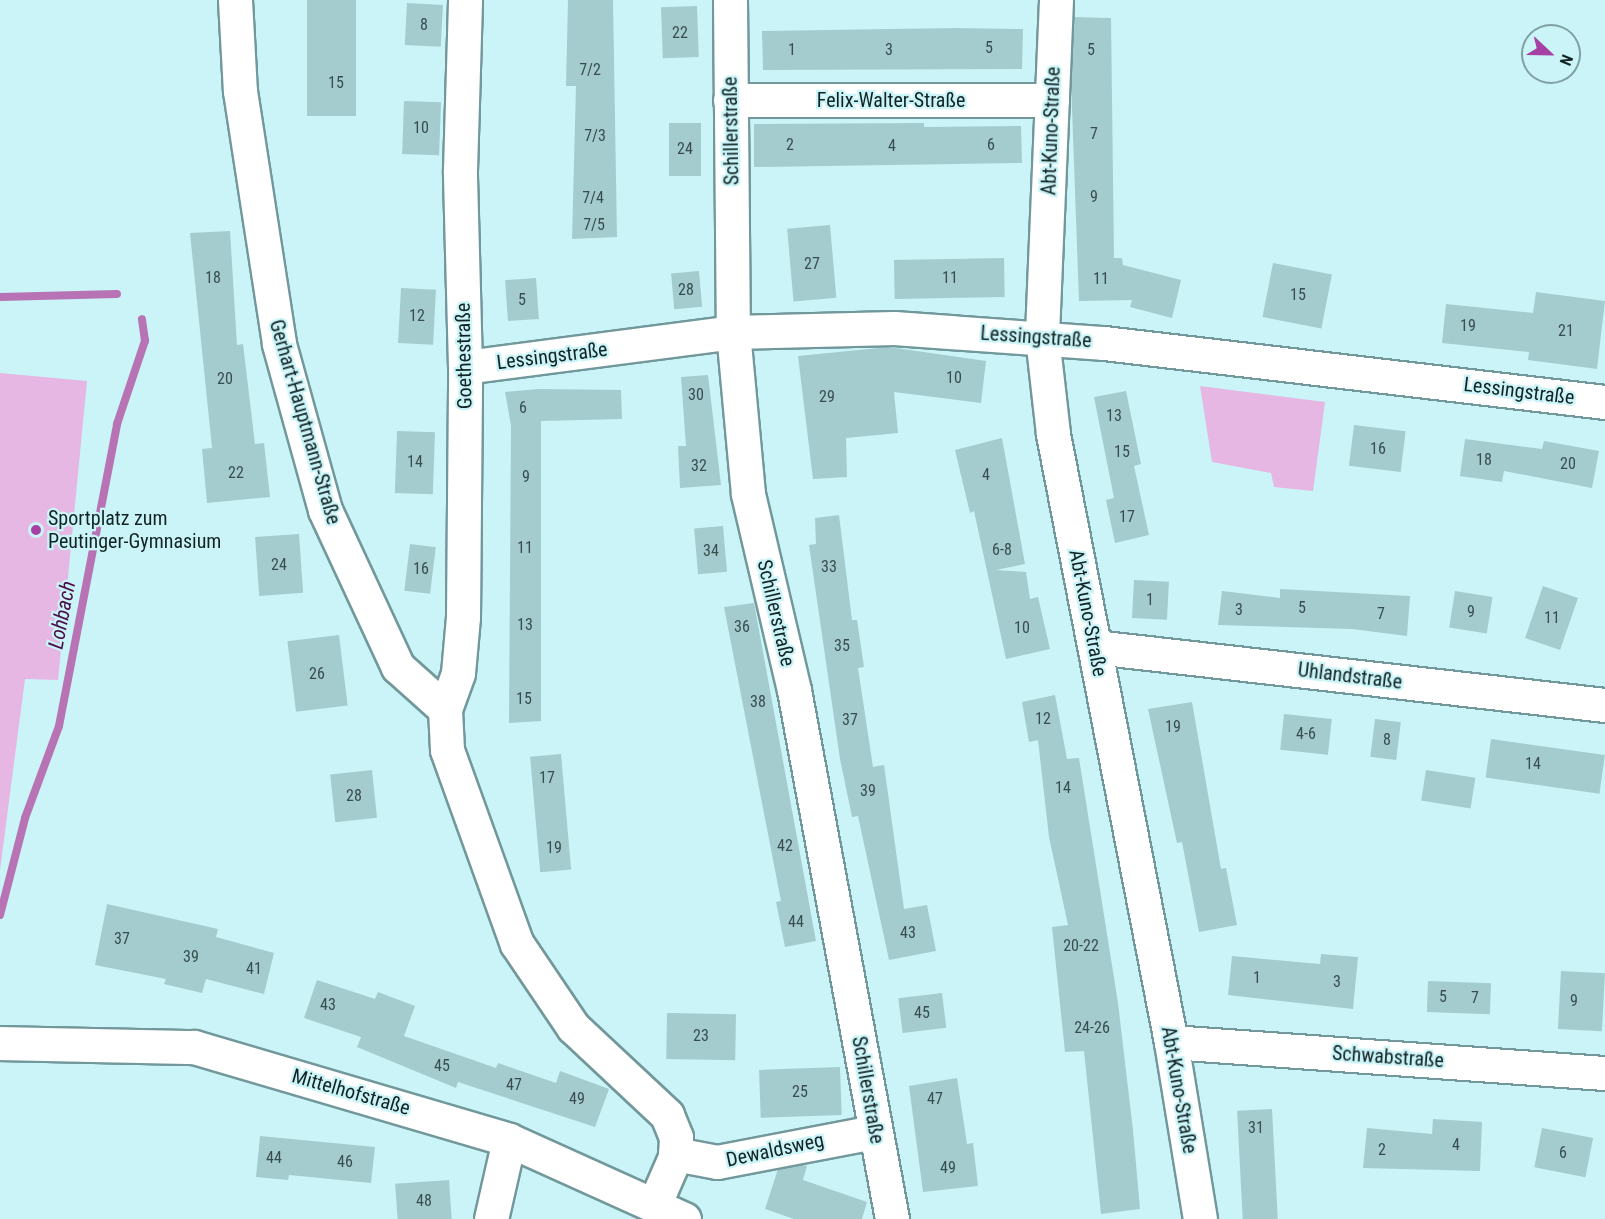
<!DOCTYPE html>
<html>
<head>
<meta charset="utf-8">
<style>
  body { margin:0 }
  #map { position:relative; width:1605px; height:1219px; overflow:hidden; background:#caf4f7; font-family:"Roboto Condensed",sans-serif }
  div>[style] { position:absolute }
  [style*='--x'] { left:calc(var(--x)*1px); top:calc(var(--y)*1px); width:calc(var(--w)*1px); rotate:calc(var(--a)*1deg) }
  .green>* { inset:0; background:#e5b7e2 }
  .stream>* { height:8px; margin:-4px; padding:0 4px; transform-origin:4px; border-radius:4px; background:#b773b3 }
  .building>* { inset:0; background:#a4cccf; transform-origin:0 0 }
  .roads { filter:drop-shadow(2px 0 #72989b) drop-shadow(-2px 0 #72989b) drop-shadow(0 2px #72989b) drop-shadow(0 -2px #72989b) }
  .minor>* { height:33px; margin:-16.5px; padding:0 16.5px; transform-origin:16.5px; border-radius:16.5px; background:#fff }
  .dots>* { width:16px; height:16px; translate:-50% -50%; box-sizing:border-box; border:3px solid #caf4f7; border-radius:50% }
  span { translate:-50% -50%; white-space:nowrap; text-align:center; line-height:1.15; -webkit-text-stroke:4.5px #caf4f7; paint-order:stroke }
  .number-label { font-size:16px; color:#374d4f }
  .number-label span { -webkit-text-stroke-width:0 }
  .street-label { font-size:20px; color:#132324 }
  .poi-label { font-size:20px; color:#132324 }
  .left { translate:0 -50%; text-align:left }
  .water-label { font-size:21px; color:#4b0c4a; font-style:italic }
  .north { position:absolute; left:1521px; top:24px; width:60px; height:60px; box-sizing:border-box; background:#caf4f7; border:2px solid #81a0a3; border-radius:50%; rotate:112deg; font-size:16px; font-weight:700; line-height:24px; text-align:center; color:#132324 }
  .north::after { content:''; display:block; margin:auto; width:21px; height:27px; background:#a640a4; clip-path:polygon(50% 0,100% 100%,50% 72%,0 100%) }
</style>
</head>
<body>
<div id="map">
  <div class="green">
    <div style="clip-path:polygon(0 373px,87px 381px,58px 680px,25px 679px,0 870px)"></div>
    <div style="clip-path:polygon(1200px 386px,1325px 402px,1313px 491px,1274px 487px,1271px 473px,1212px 462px)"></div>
  </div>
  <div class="stream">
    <div style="--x:0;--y:297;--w:117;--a:-1.5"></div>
    <div style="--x:0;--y:915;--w:100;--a:-75.5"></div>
    <div style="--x:25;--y:818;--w:98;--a:-69.7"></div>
    <div style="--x:59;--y:726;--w:308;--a:-79.1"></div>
    <div style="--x:117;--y:424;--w:88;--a:-71.4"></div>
    <div style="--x:145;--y:341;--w:22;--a:-98"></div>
  </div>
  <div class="building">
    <div style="left:307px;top:0;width:49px;height:116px"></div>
    <div style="clip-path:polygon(568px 0,613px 0,617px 237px,572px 239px,576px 86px,566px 86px)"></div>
    <div style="left:407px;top:3px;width:36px;height:42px;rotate:3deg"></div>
    <div style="left:697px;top:6px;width:51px;height:36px;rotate:88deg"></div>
    <div style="clip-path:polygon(1074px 17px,1111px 18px,1114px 258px,1122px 258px,1123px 265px,1181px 280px,1172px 318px,1130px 307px,1132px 300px,1079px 301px,1071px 81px)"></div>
    <div style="clip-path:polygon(956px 28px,1023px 29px,1022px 69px,763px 70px,762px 31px)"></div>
    <div style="left:404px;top:101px;width:37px;height:53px;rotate:2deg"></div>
    <div style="left:669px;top:123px;width:32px;height:53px"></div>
    <div style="clip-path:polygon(924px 123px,924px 127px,1021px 126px,1022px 163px,754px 167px,754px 124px)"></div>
    <div style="left:830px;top:225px;width:73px;height:43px;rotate:85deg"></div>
    <div style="clip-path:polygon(230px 231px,237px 345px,243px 344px,255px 444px,264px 443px,270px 497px,207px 503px,202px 449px,212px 448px,190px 233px)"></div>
    <div style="left:1004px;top:258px;width:39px;height:110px;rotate:89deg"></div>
    <div style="left:1273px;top:263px;width:60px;height:55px;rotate:11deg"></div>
    <div style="left:699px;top:271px;width:36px;height:28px;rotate:85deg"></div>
    <div style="left:536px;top:278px;width:41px;height:31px;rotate:86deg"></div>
    <div style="left:401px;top:288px;width:35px;height:55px;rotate:3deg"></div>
    <div style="clip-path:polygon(1536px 292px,1605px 301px,1597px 369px,1528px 360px,1529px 352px,1442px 343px,1446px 304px,1533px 313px)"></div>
    <div style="clip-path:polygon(889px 347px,986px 361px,981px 403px,894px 392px,898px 433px,846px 438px,847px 477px,813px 479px,798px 356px)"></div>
    <div style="clip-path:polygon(708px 375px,721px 485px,680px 488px,678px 446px,686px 446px,681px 377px)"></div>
    <div style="clip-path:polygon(539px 389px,621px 390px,622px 419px,541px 421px,541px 721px,509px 723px,511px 426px,505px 392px)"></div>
    <div style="clip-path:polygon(1126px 391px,1141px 464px,1134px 466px,1149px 535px,1115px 543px,1106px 500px,1114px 498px,1094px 397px)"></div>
    <div style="left:1354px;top:425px;width:52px;height:41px;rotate:7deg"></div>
    <div style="left:397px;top:431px;width:38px;height:62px;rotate:2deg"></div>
    <div style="clip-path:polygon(1002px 438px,1025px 564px,996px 570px,1026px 572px,1030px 599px,1038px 597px,1050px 649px,1006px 659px,974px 511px,970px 513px,955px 450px)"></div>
    <div style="clip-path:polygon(1465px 439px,1542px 449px,1544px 441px,1599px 451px,1592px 488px,1504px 471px,1502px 482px,1460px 476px)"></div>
    <div style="clip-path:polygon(839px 515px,852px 620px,857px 620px,864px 667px,858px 668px,873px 767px,884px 765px,904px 909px,927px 905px,936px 951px,889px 960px,858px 816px,852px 817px,840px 759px,809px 545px,816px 544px,815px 518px)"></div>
    <div style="left:723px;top:526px;width:46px;height:29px;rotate:85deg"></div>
    <div style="left:299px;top:534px;width:59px;height:44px;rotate:86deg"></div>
    <div style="left:410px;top:544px;width:26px;height:47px;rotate:7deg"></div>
    <div style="left:1134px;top:580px;width:35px;height:38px;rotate:3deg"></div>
    <div style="left:1543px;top:586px;width:37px;height:55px;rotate:19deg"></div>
    <div style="clip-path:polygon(1280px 589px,1410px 596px,1407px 636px,1352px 629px,1218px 625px,1222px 591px,1280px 598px)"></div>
    <div style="left:1455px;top:591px;width:38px;height:37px;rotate:9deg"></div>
    <div style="clip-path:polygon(754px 603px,816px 941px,785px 947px,776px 902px,781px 901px,724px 607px)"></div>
    <div style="left:339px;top:635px;width:71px;height:52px;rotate:83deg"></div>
    <div style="clip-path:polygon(1055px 695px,1067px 759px,1079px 758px,1118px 1003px,1133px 1130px,1140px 1209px,1101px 1214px,1084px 1051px,1065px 1052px,1052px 927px,1068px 925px,1049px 837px,1038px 740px,1029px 742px,1022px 702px)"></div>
    <div style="clip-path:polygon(1192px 702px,1221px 869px,1226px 868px,1237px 925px,1199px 932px,1182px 842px,1177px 843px,1148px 709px)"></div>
    <div style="left:1284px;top:714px;width:48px;height:36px;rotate:6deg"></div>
    <div style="left:1375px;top:719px;width:26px;height:38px;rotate:7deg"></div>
    <div style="left:1491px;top:739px;width:115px;height:39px;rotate:8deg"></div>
    <div style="left:561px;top:754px;width:116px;height:31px;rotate:85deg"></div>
    <div style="left:372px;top:770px;width:48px;height:42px;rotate:84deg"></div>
    <div style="left:1426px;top:770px;width:50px;height:31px;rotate:9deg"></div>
    <div style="clip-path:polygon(107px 904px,218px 929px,216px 937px,274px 953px,264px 994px,206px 979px,202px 993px,164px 984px,166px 979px,95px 965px)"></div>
    <div style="clip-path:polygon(1321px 954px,1358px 957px,1353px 1009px,1228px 995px,1232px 956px,1320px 964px)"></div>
    <div style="left:1561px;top:971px;width:44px;height:58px;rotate:3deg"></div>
    <div style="clip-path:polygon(317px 980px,375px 999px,378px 992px,415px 1006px,404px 1036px,496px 1068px,498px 1063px,556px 1083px,560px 1071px,609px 1089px,595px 1127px,458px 1082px,456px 1088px,357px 1047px,361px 1037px,304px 1018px)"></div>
    <div style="left:1428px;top:981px;width:63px;height:31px;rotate:2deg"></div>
    <div style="left:942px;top:993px;width:35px;height:44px;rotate:83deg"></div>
    <div style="left:667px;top:1013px;width:69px;height:46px;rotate:1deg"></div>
    <div style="left:840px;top:1067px;width:48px;height:81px;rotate:88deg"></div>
    <div style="clip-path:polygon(957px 1078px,967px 1144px,973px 1143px,978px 1186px,923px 1192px,909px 1086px)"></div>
    <div style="left:1272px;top:1109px;width:110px;height:35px;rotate:87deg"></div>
    <div style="clip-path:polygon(1433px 1119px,1482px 1122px,1480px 1171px,1363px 1168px,1367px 1128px,1432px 1134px)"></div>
    <div style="left:1542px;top:1128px;width:52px;height:40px;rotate:11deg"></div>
    <div style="clip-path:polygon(260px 1136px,375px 1147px,371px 1183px,289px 1175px,288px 1180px,256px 1177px)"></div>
    <div style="clip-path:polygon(803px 1165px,807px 1166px,803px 1180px,867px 1202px,862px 1219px,794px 1219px,765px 1209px,778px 1169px)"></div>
    <div style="left:449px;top:1180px;width:39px;height:54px;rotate:86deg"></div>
  </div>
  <div class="roads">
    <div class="minor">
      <div style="--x:235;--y:0;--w:91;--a:86.9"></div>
      <div style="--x:240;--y:91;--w:256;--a:81.2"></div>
      <div style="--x:279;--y:344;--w:172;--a:74.5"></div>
      <div style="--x:325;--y:510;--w:173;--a:65.1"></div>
      <div style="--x:398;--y:667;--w:63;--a:41.8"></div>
      <div style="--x:445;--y:709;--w:41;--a:87.2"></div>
      <div style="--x:447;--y:750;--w:206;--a:70.2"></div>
      <div style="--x:517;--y:944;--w:100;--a:56"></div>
      <div style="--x:573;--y:1027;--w:129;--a:43.1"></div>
      <div style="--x:667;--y:1115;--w:24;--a:68"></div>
      <div style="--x:676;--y:1137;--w:20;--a:93"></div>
      <div style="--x:675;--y:1157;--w:50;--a:113.5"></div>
      <div style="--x:730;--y:0;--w:332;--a:89.5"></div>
      <div style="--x:733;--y:332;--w:163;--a:84.7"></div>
      <div style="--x:748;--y:494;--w:201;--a:76.8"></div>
      <div style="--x:794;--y:690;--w:538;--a:79.5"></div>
      <div style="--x:1056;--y:0;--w:337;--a:92.4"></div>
      <div style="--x:1042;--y:337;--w:98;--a:83.5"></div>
      <div style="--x:1053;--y:434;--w:619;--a:79.02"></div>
      <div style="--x:1171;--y:1042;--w:179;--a:80.7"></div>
      <div style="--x:730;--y:100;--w:322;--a:0"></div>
      <div style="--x:465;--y:367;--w:270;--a:-7.4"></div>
      <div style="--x:733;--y:332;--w:161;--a:-1.4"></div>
      <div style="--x:894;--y:328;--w:211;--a:4.1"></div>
      <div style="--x:1104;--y:343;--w:504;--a:6.72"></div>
      <div style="--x:1095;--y:647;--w:513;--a:6.49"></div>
      <div style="--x:445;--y:709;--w:38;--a:-70"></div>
      <div style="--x:458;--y:673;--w:56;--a:-84.9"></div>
      <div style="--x:463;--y:617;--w:250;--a:-89.5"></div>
      <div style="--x:465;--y:367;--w:197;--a:-91.5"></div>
      <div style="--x:460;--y:170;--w:170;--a:-88.3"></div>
      <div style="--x:1171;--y:1042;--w:435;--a:4.1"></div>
      <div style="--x:0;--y:1043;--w:194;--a:1.2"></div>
      <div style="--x:194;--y:1047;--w:328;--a:16.4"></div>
      <div style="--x:509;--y:1140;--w:192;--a:24.3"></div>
      <div style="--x:675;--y:1154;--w:43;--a:10.8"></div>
      <div style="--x:717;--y:1162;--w:161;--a:-10.8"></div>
      <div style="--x:491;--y:1219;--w:81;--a:-77.2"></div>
    </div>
  </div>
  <div class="dots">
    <div style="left:36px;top:530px;background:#a640a4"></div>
  </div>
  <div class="number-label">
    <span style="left:424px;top:25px">8</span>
    <span style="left:680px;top:33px">22</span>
    <span style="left:989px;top:48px">5</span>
    <span style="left:792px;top:50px">1</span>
    <span style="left:889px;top:50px">3</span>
    <span style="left:1091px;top:50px">5</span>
    <span style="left:590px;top:70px">7/2</span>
    <span style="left:336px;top:83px">15</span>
    <span style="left:421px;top:128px">10</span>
    <span style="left:1094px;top:134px">7</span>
    <span style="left:595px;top:136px">7/3</span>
    <span style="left:790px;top:145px">2</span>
    <span style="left:991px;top:145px">6</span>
    <span style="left:892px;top:146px">4</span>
    <span style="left:685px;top:149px">24</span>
    <span style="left:1094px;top:197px">9</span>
    <span style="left:593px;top:198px">7/4</span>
    <span style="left:594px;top:225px">7/5</span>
    <span style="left:812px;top:264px">27</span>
    <span style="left:213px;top:278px">18</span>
    <span style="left:950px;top:278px">11</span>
    <span style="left:1101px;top:279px">11</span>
    <span style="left:686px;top:290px">28</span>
    <span style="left:1298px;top:295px">15</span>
    <span style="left:522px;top:300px">5</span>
    <span style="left:417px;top:316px">12</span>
    <span style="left:1468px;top:326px">19</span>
    <span style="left:1566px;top:331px">21</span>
    <span style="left:954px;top:378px">10</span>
    <span style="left:225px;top:379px">20</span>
    <span style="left:696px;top:395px">30</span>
    <span style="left:827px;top:397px">29</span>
    <span style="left:523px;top:408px">6</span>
    <span style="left:1114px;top:416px">13</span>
    <span style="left:1378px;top:449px">16</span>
    <span style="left:1122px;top:452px">15</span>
    <span style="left:1484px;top:460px">18</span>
    <span style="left:415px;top:462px">14</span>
    <span style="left:1568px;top:464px">20</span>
    <span style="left:699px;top:466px">32</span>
    <span style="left:236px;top:473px">22</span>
    <span style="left:986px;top:475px">4</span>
    <span style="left:526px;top:477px">9</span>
    <span style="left:1127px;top:517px">17</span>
    <span style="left:525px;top:548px">11</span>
    <span style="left:1002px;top:550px">6-8</span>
    <span style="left:711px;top:551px">34</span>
    <span style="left:279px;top:565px">24</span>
    <span style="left:829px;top:567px">33</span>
    <span style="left:421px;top:569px">16</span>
    <span style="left:1150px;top:600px">1</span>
    <span style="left:1302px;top:608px">5</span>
    <span style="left:1239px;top:610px">3</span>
    <span style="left:1471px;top:612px">9</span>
    <span style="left:1381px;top:614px">7</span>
    <span style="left:1552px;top:618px">11</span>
    <span style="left:525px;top:625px">13</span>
    <span style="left:742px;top:627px">36</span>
    <span style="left:1022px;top:628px">10</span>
    <span style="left:842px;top:646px">35</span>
    <span style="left:317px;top:674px">26</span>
    <span style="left:524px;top:699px">15</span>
    <span style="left:758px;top:702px">38</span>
    <span style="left:1043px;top:719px">12</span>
    <span style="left:850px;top:720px">37</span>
    <span style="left:1173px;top:727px">19</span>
    <span style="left:1306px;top:734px">4-6</span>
    <span style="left:1387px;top:740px">8</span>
    <span style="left:1533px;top:764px">14</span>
    <span style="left:547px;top:778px">17</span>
    <span style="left:1063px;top:788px">14</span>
    <span style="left:868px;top:791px">39</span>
    <span style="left:354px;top:796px">28</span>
    <span style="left:785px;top:846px">42</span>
    <span style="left:554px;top:848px">19</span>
    <span style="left:796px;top:922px">44</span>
    <span style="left:908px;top:933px">43</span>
    <span style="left:122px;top:939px">37</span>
    <span style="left:1081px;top:946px">20-22</span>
    <span style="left:191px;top:957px">39</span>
    <span style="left:254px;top:969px">41</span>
    <span style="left:1257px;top:978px">1</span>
    <span style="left:1337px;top:982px">3</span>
    <span style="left:1443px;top:997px">5</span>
    <span style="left:1475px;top:998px">7</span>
    <span style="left:1574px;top:1001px">9</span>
    <span style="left:328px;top:1005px">43</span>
    <span style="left:922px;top:1013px">45</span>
    <span style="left:1092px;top:1028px">24-26</span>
    <span style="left:701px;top:1036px">23</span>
    <span style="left:442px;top:1066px">45</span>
    <span style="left:514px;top:1085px">47</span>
    <span style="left:800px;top:1092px">25</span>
    <span style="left:577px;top:1099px">49</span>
    <span style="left:935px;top:1099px">47</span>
    <span style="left:1256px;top:1128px">31</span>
    <span style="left:1456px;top:1145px">4</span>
    <span style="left:1382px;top:1150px">2</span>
    <span style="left:1563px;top:1153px">6</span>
    <span style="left:274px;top:1158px">44</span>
    <span style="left:345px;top:1162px">46</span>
    <span style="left:948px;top:1168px">49</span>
    <span style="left:424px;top:1201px">48</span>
  </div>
  <div class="street-label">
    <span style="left:891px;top:100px">Felix-Walter-Straße</span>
    <span style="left:731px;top:131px;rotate:-91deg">Schillerstraße</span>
    <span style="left:1051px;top:131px;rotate:-88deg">Abt-Kuno-Straße</span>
    <span style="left:1036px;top:337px;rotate:4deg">Lessingstraße</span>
    <span style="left:464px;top:356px;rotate:-91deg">Goethestraße</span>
    <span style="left:552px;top:356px;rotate:-7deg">Lessingstraße</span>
    <span style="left:1519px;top:391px;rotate:7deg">Lessingstraße</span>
    <span style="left:305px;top:422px;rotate:74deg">Gerhart-Hauptmann-Straße</span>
    <span style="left:776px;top:613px;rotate:77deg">Schillerstraße</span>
    <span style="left:1088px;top:613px;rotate:79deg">Abt-Kuno-Straße</span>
    <span style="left:1350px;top:676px;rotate:7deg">Uhlandstraße</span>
    <span style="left:1388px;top:1057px;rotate:4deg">Schwabstraße</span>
    <span style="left:868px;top:1090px;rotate:80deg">Schillerstraße</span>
    <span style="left:1179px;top:1090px;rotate:80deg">Abt-Kuno-Straße</span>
    <span style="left:351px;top:1092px;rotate:16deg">Mittelhofstraße</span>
    <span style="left:775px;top:1150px;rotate:-12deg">Dewaldsweg</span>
  </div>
  <div class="poi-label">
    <span class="left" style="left:48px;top:530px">Sportplatz zum<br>Peutinger-Gymnasium</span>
  </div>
  <div class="water-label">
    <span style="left:62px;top:615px;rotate:-79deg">Lohbach</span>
  </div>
  <div class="north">N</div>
</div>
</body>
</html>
